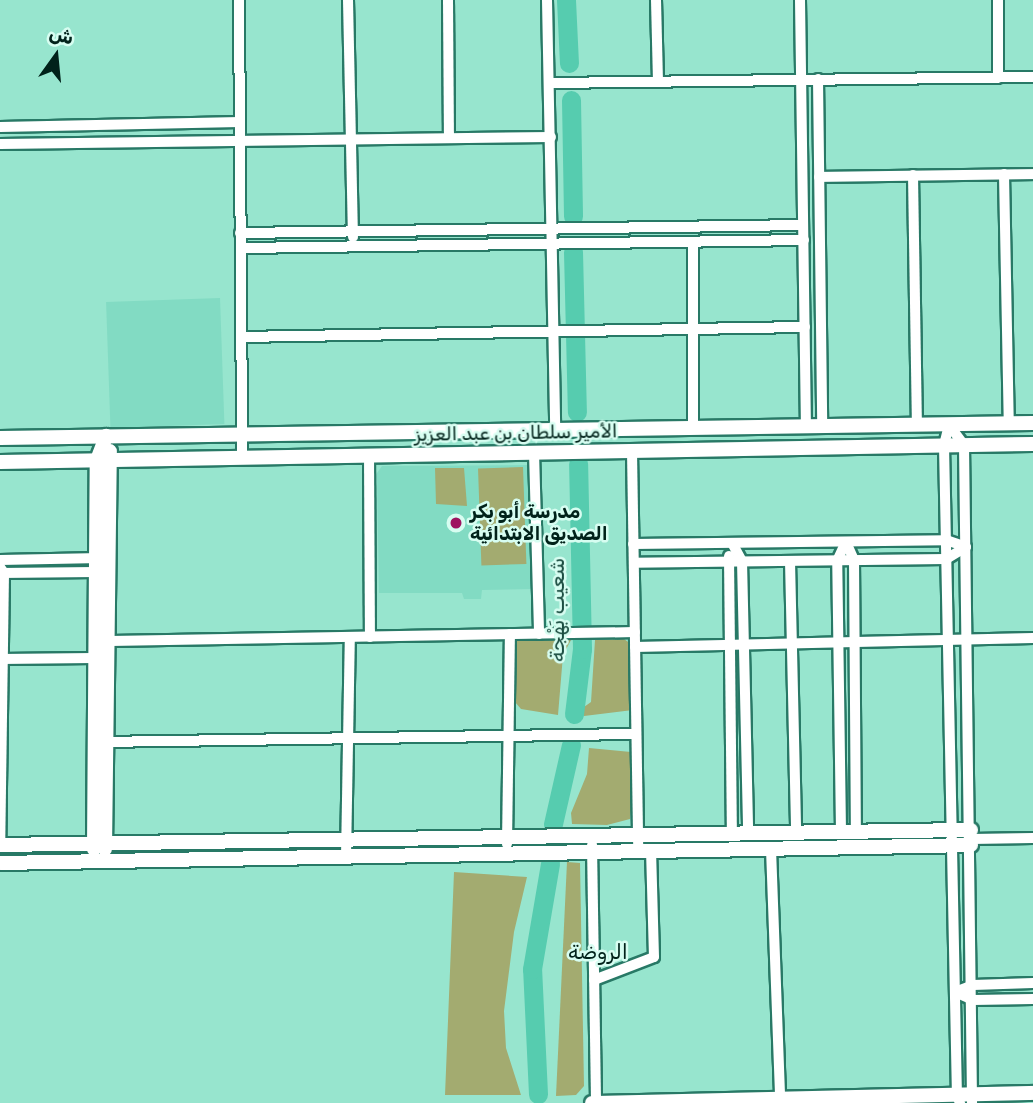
<!DOCTYPE html>
<html>
<head>
<meta charset="utf-8">
<style>
  body { margin:0 }
  #map { position:relative; width:1033px; height:1103px; overflow:hidden; background:#97e5ce; font-family:Rubik,"Noto Sans Arabic",sans-serif }
  div>[style] { position:absolute }
  [style*='--x'] { left:calc(var(--x)*1px); top:calc(var(--y)*1px); width:calc(var(--w)*1px); rotate:calc(var(--a)*1deg) }
  .built>* { inset:0; background:#82dbc3; transform-origin:0 0 }
  .green>* { inset:0; background:#a3ab70; transform-origin:0 0 }
  .river>* { height:19px; margin:-9.5px; padding:0 9.5px; transform-origin:9.5px; border-radius:9.5px; background:#56ccaf }
  .roads { filter:drop-shadow(2px 0 #287966) drop-shadow(-2px 0 #287966) drop-shadow(0 2px #287966) drop-shadow(0 -2px #287966) }
  .minor>* { height:10px; margin:-5px; padding:0 5px; transform-origin:5px; border-radius:5px; background:#fff }
  .tertiary>* { height:14px; margin:-7px; padding:0 7px; transform-origin:7px; border-radius:7px; background:#fff }
  .dots>* { width:19px; height:19px; translate:-50% -50%; box-sizing:border-box; border:4px solid #d7fdf1; border-radius:50% }
  span { translate:-50% -50%; white-space:nowrap; text-align:center; line-height:1.15; -webkit-text-stroke:5px #d7fdf1; paint-order:stroke }
  .street-label { font-size:19px; color:#01221a }
  .poi-label { font-size:19px; color:#01221a; font-weight:700 }
  .left { translate:0 -50%; text-align:left }
  .water-label { font-size:21px; color:#1c4e42; font-style:italic }
  .neighbourhood-label { font-size:21px; color:#01221a }
  .north { position:absolute; left:21px; top:21px; width:70px; height:70px; -webkit-text-stroke:5px #d7fdf1; paint-order:stroke; rotate:15deg; font-size:19px; font-weight:700; line-height:28px; text-align:center; color:#01221a }
  .north::after { content:''; display:block; margin:auto; width:24px; height:32px; background:#01221a; clip-path:polygon(50% 0,100% 100%,50% 72%,0 100%) }
</style>
</head>
<body>
<div id="map">
  <div class="built">
    <div style="left:220px;top:298px;width:126px;height:114px;rotate:88deg"></div>
    <div style="clip-path:polygon(531px 465px,534px 589px,482px 590px,481px 599px,464px 599px,462px 593px,379px 593px,377px 473px,382px 466px)"></div>
  </div>
  <div class="green">
    <div style="left:523px;top:467px;width:97px;height:45px;rotate:88deg"></div>
    <div style="clip-path:polygon(435px 468px,464px 468px,467px 506px,436px 504px)"></div>
    <div style="clip-path:polygon(517px 639px,571px 640px,563px 655px,558px 715px,521px 709px,515px 702px)"></div>
    <div style="clip-path:polygon(624px 639px,631px 644px,633px 710px,584px 716px,584px 707px,591px 702px,595px 640px)"></div>
    <div style="clip-path:polygon(589px 748px,631px 752px,635px 771px,630px 819px,607px 825px,572px 824px,571px 813px,587px 774px)"></div>
    <div style="clip-path:polygon(567px 862px,580px 863px,584px 1086px,576px 1095px,556px 1096px)"></div>
    <div style="clip-path:polygon(454px 872px,527px 877px,514px 932px,504px 1011px,506px 1048px,521px 1095px,445px 1095px)"></div>
  </div>
  <div class="river">
    <div style="--x:566;--y:0;--w:63;--a:87.3"></div>
    <div style="--x:571;--y:100;--w:116;--a:89"></div>
    <div style="--x:573;--y:252;--w:160;--a:88.6"></div>
    <div style="--x:574;--y:714;--w:65;--a:-83"></div>
    <div style="--x:582;--y:649;--w:185;--a:-91.2"></div>
    <div style="--x:553;--y:824;--w:81;--a:-77.2"></div>
    <div style="--x:538;--y:1094;--w:125;--a:-92.7"></div>
    <div style="--x:532;--y:969;--w:107;--a:-80.3"></div>
  </div>
  <div class="roads">
    <div class="minor">
      <div style="--x:239;--y:0;--w:457;--a:89.6"></div>
      <div style="--x:348;--y:0;--w:237;--a:88.8"></div>
      <div style="--x:448;--y:0;--w:138;--a:89.6"></div>
      <div style="--x:547;--y:0;--w:431;--a:88.9"></div>
      <div style="--x:656;--y:0;--w:81;--a:88.6"></div>
      <div style="--x:800;--y:0;--w:427;--a:89.2"></div>
      <div style="--x:998;--y:0;--w:78;--a:90"></div>
      <div style="--x:818;--y:79;--w:348;--a:89.3"></div>
      <div style="--x:549;--y:83;--w:484;--a:-0.7"></div>
      <div style="--x:0;--y:127;--w:240;--a:-1.2"></div>
      <div style="--x:0;--y:144;--w:551;--a:-0.73"></div>
      <div style="--x:1004;--y:174;--w:250;--a:88.9"></div>
      <div style="--x:913;--y:175;--w:250;--a:89.1"></div>
      <div style="--x:819;--y:177;--w:214;--a:-0.8"></div>
      <div style="--x:240;--y:233;--w:563;--a:-0.81"></div>
      <div style="--x:693;--y:242;--w:187;--a:90"></div>
      <div style="--x:241;--y:248;--w:563;--a:-0.81"></div>
      <div style="--x:241;--y:337;--w:564;--a:-1.02"></div>
      <div style="--x:949;--y:425;--w:25;--a:53"></div>
      <div style="--x:964;--y:445;--w:658;--a:89.3"></div>
      <div style="--x:949;--y:425;--w:21;--a:104"></div>
      <div style="--x:944;--y:445;--w:651;--a:88.86"></div>
      <div style="--x:957;--y:1096;--w:8;--a:67"></div>
      <div style="--x:632;--y:451;--w:400;--a:89.1"></div>
      <div style="--x:534;--y:452;--w:182;--a:88.4"></div>
      <div style="--x:369;--y:455;--w:182;--a:89.7"></div>
      <div style="--x:732;--y:543;--w:21;--a:61"></div>
      <div style="--x:742;--y:561;--w:272;--a:88.7"></div>
      <div style="--x:633;--y:544;--w:313;--a:-0.7"></div>
      <div style="--x:946;--y:540;--w:21;--a:19"></div>
      <div style="--x:966;--y:547;--w:23;--a:149"></div>
      <div style="--x:946;--y:559;--w:312;--a:179.3"></div>
      <div style="--x:729;--y:556;--w:277;--a:89.4"></div>
      <div style="--x:0;--y:560;--w:101;--a:-1.1"></div>
      <div style="--x:790;--y:561;--w:271;--a:88.7"></div>
      <div style="--x:0;--y:567;--w:7;--a:56"></div>
      <div style="--x:4;--y:573;--w:274;--a:90.8"></div>
      <div style="--x:0;--y:573;--w:96;--a:-0.6"></div>
      <div style="--x:96;--y:572;--w:8;--a:-40"></div>
      <div style="--x:110;--y:641;--w:525;--a:-0.98"></div>
      <div style="--x:635;--y:647;--w:398;--a:-1.3"></div>
      <div style="--x:0;--y:659;--w:94;--a:-0.6"></div>
      <div style="--x:100;--y:742;--w:536;--a:-0.86"></div>
      <div style="--x:841;--y:832;--w:271;--a:-90.8"></div>
      <div style="--x:837;--y:561;--w:21;--a:-65"></div>
      <div style="--x:846;--y:542;--w:20;--a:66"></div>
      <div style="--x:854;--y:560;--w:271;--a:89.6"></div>
      <div style="--x:971;--y:839;--w:62;--a:-0.9"></div>
      <div style="--x:507;--y:844;--w:210;--a:-89.2"></div>
      <div style="--x:592;--y:845;--w:258;--a:89.1"></div>
      <div style="--x:771;--y:849;--w:250;--a:87.9"></div>
      <div style="--x:346;--y:857;--w:220;--a:-89"></div>
      <div style="--x:594;--y:980;--w:64;--a:-21"></div>
      <div style="--x:654;--y:957;--w:106;--a:-91.6"></div>
      <div style="--x:955;--y:992;--w:19;--a:-21"></div>
      <div style="--x:973;--y:985;--w:60;--a:-1.9"></div>
      <div style="--x:955;--y:992;--w:20;--a:24"></div>
      <div style="--x:973;--y:1000;--w:60;--a:-1"></div>
    </div>
    <div class="tertiary">
      <div style="--x:0;--y:438;--w:1033;--a:-0.83"></div>
      <div style="--x:0;--y:462;--w:1033;--a:-1"></div>
      <div style="--x:0;--y:845;--w:971;--a:-0.89"></div>
      <div style="--x:94;--y:849;--w:389;--a:-89.6"></div>
      <div style="--x:97;--y:460;--w:26;--a:-69"></div>
      <div style="--x:105;--y:849;--w:398;--a:-89.3"></div>
      <div style="--x:0;--y:863;--w:971;--a:-1.06"></div>
      <div style="--x:592;--y:1103;--w:441;--a:-1.3"></div>
    </div>
  </div>
  <div class="dots">
    <div style="left:456px;top:523px;background:#9e1360"></div>
  </div>
  <div class="street-label">
    <span style="left:516px;top:433px;rotate:-1deg">الأمير سلطان بن عبد العزيز</span>
  </div>
  <div class="poi-label">
    <span class="left" style="left:470px;top:523px">مدرسة أبو بكر<br>الصديق الابتدائية</span>
  </div>
  <div class="water-label">
    <span style="left:557px;top:610px;rotate:-90deg">شعيب بَهْجة</span>
  </div>
  <div class="neighbourhood-label">
    <span style="left:598px;top:952px">الروضة</span>
  </div>
  <div class="north">ش</div>
</div>
</body>
</html>
